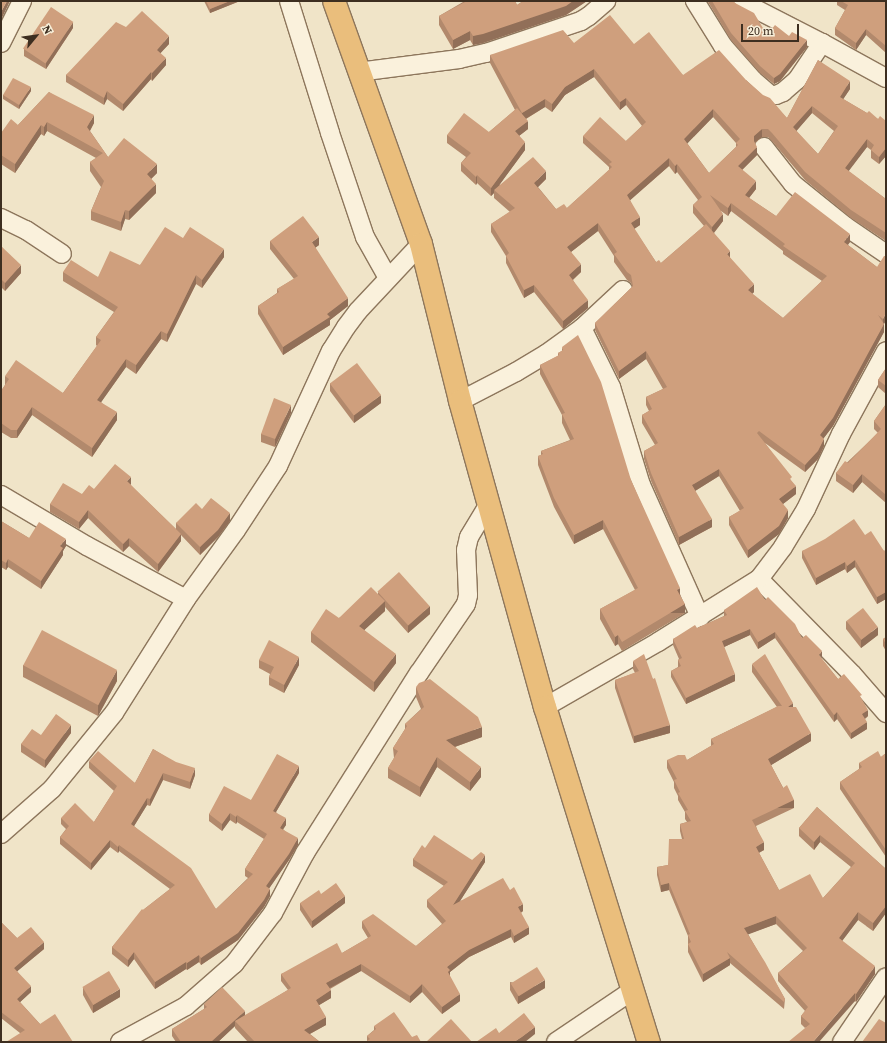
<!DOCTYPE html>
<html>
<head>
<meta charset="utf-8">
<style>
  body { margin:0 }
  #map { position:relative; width:887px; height:1043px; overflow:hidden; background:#f0e4c8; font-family:"Source Serif 4",serif }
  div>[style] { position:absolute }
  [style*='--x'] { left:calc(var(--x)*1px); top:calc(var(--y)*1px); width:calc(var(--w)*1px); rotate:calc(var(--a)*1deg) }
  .roads { filter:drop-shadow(1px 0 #8d765c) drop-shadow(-1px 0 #8d765c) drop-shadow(0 1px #8d765c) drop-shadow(0 -1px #8d765c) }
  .minor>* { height:18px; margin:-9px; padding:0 9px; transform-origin:9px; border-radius:9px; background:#faf1dc }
  .trunk>* { height:22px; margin:-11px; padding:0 11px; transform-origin:11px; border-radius:11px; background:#eabe7c }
  .wall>* { inset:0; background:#b2896c }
  .shaded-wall>* { inset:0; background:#916f58; transform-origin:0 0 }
  .building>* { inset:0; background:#cf9f7d; transform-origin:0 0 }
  span { translate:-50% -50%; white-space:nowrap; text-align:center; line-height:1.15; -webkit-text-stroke:3px #f7eed8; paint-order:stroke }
  .frame { position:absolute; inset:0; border:2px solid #3d2e20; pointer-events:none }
  .north { position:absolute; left:16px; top:16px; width:40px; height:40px; -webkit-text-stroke:3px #f7eed8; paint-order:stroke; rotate:61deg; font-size:11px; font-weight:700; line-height:16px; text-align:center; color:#3d2e20 }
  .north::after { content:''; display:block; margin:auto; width:14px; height:18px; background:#3d2e20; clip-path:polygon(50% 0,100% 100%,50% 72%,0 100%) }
  .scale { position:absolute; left:741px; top:24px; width:58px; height:18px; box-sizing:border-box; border:2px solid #3d2e20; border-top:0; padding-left:5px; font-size:12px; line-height:14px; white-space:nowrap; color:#3d2e20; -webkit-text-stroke:3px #f7eed8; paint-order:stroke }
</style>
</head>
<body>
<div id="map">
  <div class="roads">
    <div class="minor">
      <div style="--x:289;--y:1;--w:138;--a:72.7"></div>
      <div style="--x:330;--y:133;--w:110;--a:71.4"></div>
      <div style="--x:365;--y:237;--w:47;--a:60.7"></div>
      <div style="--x:695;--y:1;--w:53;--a:58.1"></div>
      <div style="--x:723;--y:46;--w:45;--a:48.6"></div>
      <div style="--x:753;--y:80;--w:23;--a:41"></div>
      <div style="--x:770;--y:95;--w:6;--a:0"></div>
      <div style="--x:776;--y:95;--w:8;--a:-23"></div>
      <div style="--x:783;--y:92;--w:18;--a:-41"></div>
      <div style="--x:797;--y:80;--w:45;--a:-56"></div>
      <div style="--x:740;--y:1;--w:92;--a:27.1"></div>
      <div style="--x:822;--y:43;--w:73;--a:28.7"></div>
      <div style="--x:1;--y:43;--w:47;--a:-63.4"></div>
      <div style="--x:358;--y:72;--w:102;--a:-7.3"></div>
      <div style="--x:459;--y:59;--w:28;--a:-13"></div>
      <div style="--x:486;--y:53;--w:100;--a:-18.6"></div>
      <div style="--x:581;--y:21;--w:9;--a:-32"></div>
      <div style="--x:589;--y:16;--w:23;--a:-41"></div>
      <div style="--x:764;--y:147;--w:47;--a:51.9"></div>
      <div style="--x:793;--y:184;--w:67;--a:38.9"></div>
      <div style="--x:845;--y:226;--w:50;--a:34.3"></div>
      <div style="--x:1;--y:218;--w:28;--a:26"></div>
      <div style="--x:26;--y:230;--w:43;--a:33.7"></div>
      <div style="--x:582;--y:328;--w:66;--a:63.8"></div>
      <div style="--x:611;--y:387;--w:102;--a:73"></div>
      <div style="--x:641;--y:485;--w:145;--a:65.9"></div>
      <div style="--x:460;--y:401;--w:63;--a:-27.4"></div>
      <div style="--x:516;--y:372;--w:35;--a:-31"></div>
      <div style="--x:546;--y:354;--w:44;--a:-35.8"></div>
      <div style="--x:582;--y:328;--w:56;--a:-42.8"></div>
      <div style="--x:1;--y:495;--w:100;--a:30.7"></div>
      <div style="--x:87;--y:546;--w:112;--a:28.2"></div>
      <div style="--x:759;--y:579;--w:133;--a:45.6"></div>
      <div style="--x:852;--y:674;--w:52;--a:48.9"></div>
      <div style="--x:545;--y:707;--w:130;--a:-29.9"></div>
      <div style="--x:658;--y:642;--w:119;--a:-32"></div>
      <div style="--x:759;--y:579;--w:40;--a:-53"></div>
      <div style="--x:783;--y:547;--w:44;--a:-58.8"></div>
      <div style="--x:806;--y:509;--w:83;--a:-65"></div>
      <div style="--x:841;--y:434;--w:94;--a:-61.5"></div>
      <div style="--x:1;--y:834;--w:68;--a:-41.4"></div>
      <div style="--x:52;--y:789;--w:98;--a:-50.8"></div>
      <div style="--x:114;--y:713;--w:135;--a:-57.7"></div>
      <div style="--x:186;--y:599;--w:85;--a:-54.1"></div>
      <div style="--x:236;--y:530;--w:77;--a:-56.7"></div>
      <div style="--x:278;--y:466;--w:127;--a:-65.3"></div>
      <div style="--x:331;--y:351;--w:28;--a:-58"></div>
      <div style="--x:346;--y:327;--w:20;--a:-53"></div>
      <div style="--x:358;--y:311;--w:92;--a:-46.8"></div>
      <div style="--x:120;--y:1042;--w:75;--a:-28.6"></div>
      <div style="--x:186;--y:1006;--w:64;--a:-41.2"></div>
      <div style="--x:234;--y:964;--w:64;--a:-52.6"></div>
      <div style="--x:273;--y:913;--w:68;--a:-61.9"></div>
      <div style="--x:305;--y:853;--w:213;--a:-57.7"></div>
      <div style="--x:419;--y:673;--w:83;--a:-55.7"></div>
      <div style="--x:466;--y:604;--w:9;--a:-77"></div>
      <div style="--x:468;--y:595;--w:45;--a:-92.5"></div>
      <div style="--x:466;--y:550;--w:13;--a:-77"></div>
      <div style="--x:469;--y:537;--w:37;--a:-59"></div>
      <div style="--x:556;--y:1042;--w:93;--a:-34"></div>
      <div style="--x:842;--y:1042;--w:78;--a:-55.9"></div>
    </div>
    <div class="trunk">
      <div style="--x:334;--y:1;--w:258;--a:70.3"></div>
      <div style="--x:421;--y:244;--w:162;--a:76"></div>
      <div style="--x:460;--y:401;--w:318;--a:74.5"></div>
      <div style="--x:545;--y:707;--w:351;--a:72.8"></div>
    </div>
  </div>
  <div class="wall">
    <div style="clip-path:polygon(204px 1px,240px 1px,210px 13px)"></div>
    <div style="clip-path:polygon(463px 1px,515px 1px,517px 5px,523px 1px,587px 1px,566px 15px,483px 43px,473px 45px,470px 40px,453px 49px,439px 25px,439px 16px,463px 2px)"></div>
    <div style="clip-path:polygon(708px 1px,733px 1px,767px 35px,789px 36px,807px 47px,780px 81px,774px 84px,760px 73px,731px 40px,708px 2px)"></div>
    <div style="clip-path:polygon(837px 1px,886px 1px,886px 53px,866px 35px,856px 50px,835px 35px,835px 28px,845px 10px,837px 5px)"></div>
    <div style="clip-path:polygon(126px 27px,169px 44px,160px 53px,166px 65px,152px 81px,151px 79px,123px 111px,107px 99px,104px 105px,66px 82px,66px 75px)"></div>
    <div style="clip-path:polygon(73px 28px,46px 69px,24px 56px,24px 49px)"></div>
    <div style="clip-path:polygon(evenodd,574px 43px,634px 44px,683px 75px,746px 80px,787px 118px,818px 60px,850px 89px,843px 99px,867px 113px,878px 119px,886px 121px,886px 156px,879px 164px,871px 158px,871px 150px,867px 147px,848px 171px,886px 199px,886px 241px,851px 218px,805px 180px,772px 141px,768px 137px,762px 137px,755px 143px,757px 155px,742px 170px,756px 189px,749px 198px,776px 216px,850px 242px,848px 245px,877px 267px,884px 324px,884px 332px,833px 426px,823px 439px,824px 446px,818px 459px,805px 472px,765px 443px,792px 482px,796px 494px,783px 504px,788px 518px,779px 534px,748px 558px,729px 525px,729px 517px,740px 511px,719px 476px,695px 491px,712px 527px,679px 545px,651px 481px,644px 459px,644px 451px,655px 445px,642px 423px,642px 415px,649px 411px,646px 405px,646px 397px,663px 389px,646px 359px,619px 379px,595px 330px,595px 323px,632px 287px,631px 283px,627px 280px,614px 262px,614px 256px,598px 231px,571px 252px,581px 272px,573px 280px,588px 308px,563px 329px,534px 292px,524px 298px,506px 263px,506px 256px,491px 232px,491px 224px,510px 212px,494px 198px,494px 193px,491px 196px,477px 183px,476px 185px,461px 171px,461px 163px,466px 157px,447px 143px,447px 135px,489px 132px,515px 110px,490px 63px,490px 55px,574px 43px,594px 77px,620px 110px,626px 105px,642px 126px,626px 141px,583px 136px,583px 143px,609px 167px,609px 170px,567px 208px,556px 209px,538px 187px,546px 179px,499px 185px,525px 150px,519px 136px,528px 129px,526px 119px,545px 107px,552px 112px,565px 95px,594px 77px,574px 43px,812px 113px,834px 131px,818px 154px,796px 131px,812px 113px,574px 43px,713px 117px,736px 143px,736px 147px,709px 173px,687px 143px,713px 117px,574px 43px,669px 166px,675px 174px,677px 172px,698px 200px,693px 205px,693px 213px,704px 226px,661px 263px,656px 262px,634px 229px,640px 225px,630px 200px,669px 166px,574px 43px,721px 211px,728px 216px,731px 211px,783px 251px,783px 254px,822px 281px,783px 318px,752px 294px,754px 292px,730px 258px,714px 233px,723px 221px,721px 211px)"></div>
    <div style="clip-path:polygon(31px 91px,19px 109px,3px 99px,3px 95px)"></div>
    <div style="clip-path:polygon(49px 92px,94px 123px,90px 131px,108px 157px,157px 173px,151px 179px,156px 193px,129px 220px,125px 219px,121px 231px,91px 220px,91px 211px,101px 187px,90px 171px,90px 162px,96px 158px,47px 131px,44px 136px,41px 134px,15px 173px,1px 164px,1px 133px,18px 125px)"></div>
    <div style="clip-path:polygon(183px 238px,224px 257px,202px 288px,196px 284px,167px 342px,161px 339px,136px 374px,126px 367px,101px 402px,117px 420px,92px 457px,32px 415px,17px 438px,11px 438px,1px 432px,1px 391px,5px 385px,5px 376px,63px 393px,97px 346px,96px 345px,96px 337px,114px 312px,63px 281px,63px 272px,98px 277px,140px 265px)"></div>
    <div style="clip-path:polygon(270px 241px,319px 245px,315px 248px,348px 306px,330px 320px,330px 325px,283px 355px,258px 314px,258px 306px,277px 293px,277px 289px,294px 279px,270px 249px)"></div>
    <div style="clip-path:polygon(1px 246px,21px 273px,5px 291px,1px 287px)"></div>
    <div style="clip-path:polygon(562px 347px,631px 480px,680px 594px,685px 613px,622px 651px,618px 644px,615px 646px,600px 619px,600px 609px,635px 590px,603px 529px,574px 544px,554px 507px,538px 465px,538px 456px,541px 455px,541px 451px,570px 440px,562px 423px,562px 415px,540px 374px,540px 365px,558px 356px,558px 353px,562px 351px)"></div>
    <div style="clip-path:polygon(886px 368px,886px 394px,878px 387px,878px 380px)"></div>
    <div style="clip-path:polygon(330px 383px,381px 403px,354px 423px,330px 391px)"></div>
    <div style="clip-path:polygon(886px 404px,886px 503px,862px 482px,853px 493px,836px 481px,836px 473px,878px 433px,874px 429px,874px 421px)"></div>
    <div style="clip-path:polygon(291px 413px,275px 447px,261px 442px,261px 434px)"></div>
    <div style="clip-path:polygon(131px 484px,130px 485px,176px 529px,176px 523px,202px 509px,230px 521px,218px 537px,200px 555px,181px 535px,181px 541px,158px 572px,129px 546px,123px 552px,88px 518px,79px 529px,50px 512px,50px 504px,82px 494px,94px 489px)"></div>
    <div style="clip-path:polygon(1px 521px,29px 538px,66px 546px,63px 551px,63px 555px,41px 589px,8px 567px,6px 570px,1px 567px)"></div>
    <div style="clip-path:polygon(865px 535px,884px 551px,886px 550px,886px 599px,877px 604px,855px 567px,847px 573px,845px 569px,816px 585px,802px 558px,802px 551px)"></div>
    <div style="clip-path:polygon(378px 592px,430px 614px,408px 633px,385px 607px,385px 611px,364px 630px,396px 663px,374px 692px,311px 642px,311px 632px,339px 618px,378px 594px)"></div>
    <div style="clip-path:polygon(765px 600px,821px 658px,838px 679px,862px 700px,868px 716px,865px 719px,867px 729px,851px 739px,837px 719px,834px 722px,775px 638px,758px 649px,750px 635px,724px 647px,735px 681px,686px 704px,671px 677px,671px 671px,678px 667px,678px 660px,679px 659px,673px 645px,673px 639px,724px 616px,724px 610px)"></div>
    <div style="clip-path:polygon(846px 621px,878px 635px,861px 648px,846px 629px)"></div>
    <div style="clip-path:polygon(886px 637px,886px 651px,883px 646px,883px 639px)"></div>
    <div style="clip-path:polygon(259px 660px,299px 665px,284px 693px,269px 685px,269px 677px,270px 674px,259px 668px)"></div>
    <div style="clip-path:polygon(633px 661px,653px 679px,670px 733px,634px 743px,615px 688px,615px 680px,635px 673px,633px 669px)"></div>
    <div style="clip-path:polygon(752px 664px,793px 707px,811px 741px,771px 765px,794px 808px,756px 826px,764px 850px,759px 853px,779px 890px,823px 898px,851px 867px,820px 842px,814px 850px,799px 836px,799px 828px,817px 807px,886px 869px,886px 913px,873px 931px,858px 920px,842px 941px,875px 974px,856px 1002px,855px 1001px,805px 1028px,801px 1024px,801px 1016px,805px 1011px,778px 981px,778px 973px,803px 951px,776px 924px,748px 934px,785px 999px,784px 1009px,730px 963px,730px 965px,703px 982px,688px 952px,688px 936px,669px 890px,661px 892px,657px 875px,657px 867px,668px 865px,682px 839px,680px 831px,680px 824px,687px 822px,685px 819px,685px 812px,678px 800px,678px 796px,674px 788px,674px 782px,667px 768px,667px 760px,687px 760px,711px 746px,711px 739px,777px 707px,752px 672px)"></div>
    <div style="clip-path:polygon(23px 665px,117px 681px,98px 716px,23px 677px)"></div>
    <div style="clip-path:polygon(416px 687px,482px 737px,455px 747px,481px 777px,470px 791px,437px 767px,420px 797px,388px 778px,388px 768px,394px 758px,393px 748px,405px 729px,405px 724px,421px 709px,416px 697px)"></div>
    <div style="clip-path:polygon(71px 733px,45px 768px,21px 752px,21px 744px,41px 735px)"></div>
    <div style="clip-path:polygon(153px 749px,195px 775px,190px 789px,163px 780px,150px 806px,147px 805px,134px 826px,216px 909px,248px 878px,245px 876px,245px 869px,264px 839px,237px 822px,236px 824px,230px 820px,222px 831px,209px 821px,209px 814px,251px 800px,299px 773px,276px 812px,286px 825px,283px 829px,298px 845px,289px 860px,269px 888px,270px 896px,264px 907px,238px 940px,201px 965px,199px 962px,187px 970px,186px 969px,155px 989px,134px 959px,128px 967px,112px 954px,112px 947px,143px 910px,170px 889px,119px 851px,118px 853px,110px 847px,91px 870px,60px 844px,60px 837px,66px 829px,61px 824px,61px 818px,94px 822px,114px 791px,89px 768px,89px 761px,135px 783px)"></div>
    <div style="clip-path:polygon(886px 753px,886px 857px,840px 789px,840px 782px,859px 769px,859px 763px,881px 757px)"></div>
    <div style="clip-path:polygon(425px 848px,472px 860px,485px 862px,460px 901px,510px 890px,523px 911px,521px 913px,529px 934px,514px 943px,511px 937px,469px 957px,450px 972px,450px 977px,460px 1001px,442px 1014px,422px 992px,410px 1003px,361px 971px,330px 989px,331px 998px,319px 1005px,326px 1025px,310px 1034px,320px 1042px,248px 1042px,235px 1028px,235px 1026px,218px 1042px,176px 1042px,172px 1036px,172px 1029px,204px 1009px,204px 1004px,245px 1016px,288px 990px,281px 981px,281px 974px,342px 953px,368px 938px,362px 928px,362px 921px,416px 946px,442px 924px,427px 907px,427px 900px,444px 886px,413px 866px,413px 859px)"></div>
    <div style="clip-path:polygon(300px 903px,345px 903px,312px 928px,300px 910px)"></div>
    <div style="clip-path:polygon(1px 922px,17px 938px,44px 949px,17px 971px,31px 992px,20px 1002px,40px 1024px,73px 1042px,20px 1033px,1px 1018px)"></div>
    <div style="clip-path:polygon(510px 982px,545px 988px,518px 1004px,510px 990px)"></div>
    <div style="clip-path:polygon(83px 987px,120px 997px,93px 1013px,83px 995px)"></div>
    <div style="clip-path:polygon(374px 1026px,412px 1037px,421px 1042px,367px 1041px,367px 1036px,374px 1030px)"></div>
  </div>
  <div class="shaded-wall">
    <div style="clip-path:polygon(7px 1px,10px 1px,1px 20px,1px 12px)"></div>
    <div style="clip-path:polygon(230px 1px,240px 1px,210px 13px,210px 9px)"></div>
    <div style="clip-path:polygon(573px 1px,587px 1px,566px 15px,483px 43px,473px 45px,473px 36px)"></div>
    <div style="clip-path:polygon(73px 22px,73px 28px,46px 69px,46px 63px)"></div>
    <div style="clip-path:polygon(866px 29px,866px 35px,856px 50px,856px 43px)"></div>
    <div style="clip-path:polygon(470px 31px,470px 40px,453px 49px,453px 40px)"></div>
    <div style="clip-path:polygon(169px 36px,169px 44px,157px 57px,157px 50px)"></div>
    <div style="clip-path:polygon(807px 40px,807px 47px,780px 81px,774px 84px,774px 78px)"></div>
    <div style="clip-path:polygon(166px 58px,166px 65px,152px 81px,152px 73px)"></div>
    <div style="clip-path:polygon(594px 69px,594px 77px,565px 95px,552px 112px,552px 104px,565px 87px)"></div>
    <div style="clip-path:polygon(151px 72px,151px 79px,123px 111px,123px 104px)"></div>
    <div style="clip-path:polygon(850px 81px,850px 89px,840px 104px,840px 97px)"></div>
    <div style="clip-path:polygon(31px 87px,31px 91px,19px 109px,19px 105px)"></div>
    <div style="clip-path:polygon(107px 91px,107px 99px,104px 105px,104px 98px)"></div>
    <div style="clip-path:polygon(626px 98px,626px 105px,620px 110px,620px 102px)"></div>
    <div style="clip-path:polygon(545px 99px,545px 107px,522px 121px,522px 113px)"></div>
    <div style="clip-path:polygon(812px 106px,812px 113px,793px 135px,793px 127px)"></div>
    <div style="clip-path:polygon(713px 109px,713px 117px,684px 147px,684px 139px)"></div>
    <div style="clip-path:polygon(94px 115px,94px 123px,87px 136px,87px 127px)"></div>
    <div style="clip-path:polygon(528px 121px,528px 129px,515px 139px,515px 131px)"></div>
    <div style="clip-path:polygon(47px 122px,47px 131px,44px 136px,44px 127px)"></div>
    <div style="clip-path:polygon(41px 125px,41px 134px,15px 173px,15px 164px)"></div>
    <div style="clip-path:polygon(762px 129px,762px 137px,754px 143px,754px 149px,754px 136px)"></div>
    <div style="clip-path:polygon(867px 139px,867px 147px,845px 176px,845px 168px)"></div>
    <div style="clip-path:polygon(525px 142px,525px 150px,495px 191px,494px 190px,494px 193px,491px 196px,491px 188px)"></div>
    <div style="clip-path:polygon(757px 147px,757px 155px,738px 174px,738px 166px)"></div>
    <div style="clip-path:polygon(886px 148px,886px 156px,879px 164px,879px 157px)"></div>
    <div style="clip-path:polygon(669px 158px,669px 166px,627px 203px,627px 195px)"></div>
    <div style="clip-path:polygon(157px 164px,157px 173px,147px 183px,147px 174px)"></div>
    <div style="clip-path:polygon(677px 164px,677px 172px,675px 174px,675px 166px)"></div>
    <div style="clip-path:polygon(546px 171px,546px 179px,534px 191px,534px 183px)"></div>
    <div style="clip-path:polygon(477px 175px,477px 183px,476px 185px,476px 177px)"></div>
    <div style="clip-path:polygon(756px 181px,756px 189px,745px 203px,745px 195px)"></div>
    <div style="clip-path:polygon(156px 184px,156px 193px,129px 220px,129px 211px)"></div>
    <div style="clip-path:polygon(731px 203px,731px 211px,728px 216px,728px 208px)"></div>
    <div style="clip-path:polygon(125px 210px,125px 219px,121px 231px,121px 222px)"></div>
    <div style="clip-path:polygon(723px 214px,723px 221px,712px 235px,712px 227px)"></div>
    <div style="clip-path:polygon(640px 217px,640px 225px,631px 231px,631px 223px)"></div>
    <div style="clip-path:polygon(598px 223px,598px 231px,567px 255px,567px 247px)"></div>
    <div style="clip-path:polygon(850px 234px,850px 242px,844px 249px,844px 242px)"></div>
    <div style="clip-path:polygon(319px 237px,319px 245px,312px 250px,312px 242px)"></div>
    <div style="clip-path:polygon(224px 249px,224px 257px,202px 288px,202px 280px)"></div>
    <div style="clip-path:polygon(730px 251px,730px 259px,727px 254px)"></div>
    <div style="clip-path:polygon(581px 264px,581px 272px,569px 283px,569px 275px)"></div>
    <div style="clip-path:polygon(21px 265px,21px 273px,5px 291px,5px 283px)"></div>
    <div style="clip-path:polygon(196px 275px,196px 284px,167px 342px,167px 334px)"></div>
    <div style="clip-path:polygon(754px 284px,754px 292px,748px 298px,748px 290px)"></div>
    <div style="clip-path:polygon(534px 285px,534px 292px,524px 298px,524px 290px)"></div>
    <div style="clip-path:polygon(348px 298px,348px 306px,330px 320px,330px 325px,283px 355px,283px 347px)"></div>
    <div style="clip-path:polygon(588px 300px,588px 308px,563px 329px,563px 321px)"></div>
    <div style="clip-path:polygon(886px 313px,886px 321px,884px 324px,884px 332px,833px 426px,820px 443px,820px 435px,883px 326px,883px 319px)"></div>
    <div style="clip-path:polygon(161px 331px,161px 339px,136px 374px,136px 365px)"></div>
    <div style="clip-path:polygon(646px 351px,646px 359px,619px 379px,619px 371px)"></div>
    <div style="clip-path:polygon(126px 359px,126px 367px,97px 408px,97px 400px)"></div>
    <div style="clip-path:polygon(381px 395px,381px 403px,354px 423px,354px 415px)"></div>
    <div style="clip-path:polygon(291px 405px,291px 413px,275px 447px,275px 439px)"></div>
    <div style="clip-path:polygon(32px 407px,32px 415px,17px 438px,17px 430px)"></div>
    <div style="clip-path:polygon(117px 412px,117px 420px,92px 457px,92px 448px)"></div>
    <div style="clip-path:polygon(824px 439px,824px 446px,818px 459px,805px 472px,805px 465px)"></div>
    <div style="clip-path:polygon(719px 469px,719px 476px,692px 493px,692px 485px)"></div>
    <div style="clip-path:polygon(862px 474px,862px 482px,853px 493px,853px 485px)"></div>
    <div style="clip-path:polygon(131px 477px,131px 484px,127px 489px,127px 481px)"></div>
    <div style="clip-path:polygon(796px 486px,796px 494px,779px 507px,779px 499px)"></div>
    <div style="clip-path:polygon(88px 510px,88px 518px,79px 529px,79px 522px)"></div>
    <div style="clip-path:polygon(788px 510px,788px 518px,779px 534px,748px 558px,748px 550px)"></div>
    <div style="clip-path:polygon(230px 513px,230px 521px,218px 537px,200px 555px,200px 547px)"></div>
    <div style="clip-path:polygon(712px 519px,712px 527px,679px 545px,679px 537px)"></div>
    <div style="clip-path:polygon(603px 520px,603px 529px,574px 544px,574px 535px)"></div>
    <div style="clip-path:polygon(181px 534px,181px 541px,158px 572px,158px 564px)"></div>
    <div style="clip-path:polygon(129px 538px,129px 546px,123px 552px,123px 544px)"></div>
    <div style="clip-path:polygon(66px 539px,66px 546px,63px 551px,63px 555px,41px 589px,41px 581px,60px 546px)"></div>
    <div style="clip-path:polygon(8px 559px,8px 567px,6px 570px,6px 563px)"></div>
    <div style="clip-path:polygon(855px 560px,855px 567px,847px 573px,847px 566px)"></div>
    <div style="clip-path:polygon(845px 562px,845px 569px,816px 585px,816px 578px)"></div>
    <div style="clip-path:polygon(680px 588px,680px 597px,677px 590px)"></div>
    <div style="clip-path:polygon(886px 592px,886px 599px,877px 604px,877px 597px)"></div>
    <div style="clip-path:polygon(385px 601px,385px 611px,359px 635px,359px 626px)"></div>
    <div style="left:685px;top:604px;width:9px;height:74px;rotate:90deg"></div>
    <div style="clip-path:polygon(430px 606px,430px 614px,408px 633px,408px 625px)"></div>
    <div style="clip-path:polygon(878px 627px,878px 635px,861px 648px,861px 640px)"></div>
    <div style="clip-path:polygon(750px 629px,750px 635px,722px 648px,722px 641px)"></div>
    <div style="clip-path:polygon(775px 632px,775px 638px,758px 649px,758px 642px)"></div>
    <div style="clip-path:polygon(618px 635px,618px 644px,615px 646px,615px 637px)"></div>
    <div style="clip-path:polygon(822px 651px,822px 658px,819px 655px)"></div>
    <div style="clip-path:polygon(396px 654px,396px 663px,374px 692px,374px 682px)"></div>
    <div style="clip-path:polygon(299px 657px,299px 665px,284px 693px,284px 685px)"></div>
    <div style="clip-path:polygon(117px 670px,117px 681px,98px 716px,98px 704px)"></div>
    <div style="clip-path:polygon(735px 674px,735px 681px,686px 704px,686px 698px)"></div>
    <div style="clip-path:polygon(793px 703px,793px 711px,788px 707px)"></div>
    <div style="clip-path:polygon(868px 710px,868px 716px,862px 721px,862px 714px)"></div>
    <div style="clip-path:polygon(837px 712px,837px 719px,834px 722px,834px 715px)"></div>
    <div style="clip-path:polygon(867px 722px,867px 729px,851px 739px,851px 733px)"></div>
    <div style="clip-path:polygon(71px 725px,71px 733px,45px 768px,45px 760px)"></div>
    <div style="clip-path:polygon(670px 725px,670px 733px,634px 743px,634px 736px)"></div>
    <div style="clip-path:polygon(482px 727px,482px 737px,446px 750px,446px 740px)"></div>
    <div style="clip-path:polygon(811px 733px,811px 741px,768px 767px,768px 759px)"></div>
    <div style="clip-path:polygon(437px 757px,437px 767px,420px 797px,420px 787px)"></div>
    <div style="clip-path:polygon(299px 766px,299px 773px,273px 817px,273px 811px)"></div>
    <div style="clip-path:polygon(481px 767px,481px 777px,470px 791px,470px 782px)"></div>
    <div style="clip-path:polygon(195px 768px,195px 775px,190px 789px,190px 782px)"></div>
    <div style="clip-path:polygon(163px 773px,163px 780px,150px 806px,150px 799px)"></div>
    <div style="clip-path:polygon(147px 798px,147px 805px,131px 831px,131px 824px)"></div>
    <div style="left:794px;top:800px;width:8px;height:47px;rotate:90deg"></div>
    <div style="clip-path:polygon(230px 813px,230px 820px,222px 831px,222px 824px)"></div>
    <div style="clip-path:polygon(237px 815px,237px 822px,236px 824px,236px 817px)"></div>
    <div style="clip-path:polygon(286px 818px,286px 825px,280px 834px,280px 828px)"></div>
    <div style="clip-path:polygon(820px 835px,820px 842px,814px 850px,814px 842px)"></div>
    <div style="clip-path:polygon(298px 838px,298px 845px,289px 860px,266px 893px,266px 886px)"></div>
    <div style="clip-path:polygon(110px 840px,110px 847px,91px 870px,91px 863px)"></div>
    <div style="clip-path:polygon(764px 842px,764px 850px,756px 854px,756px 847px)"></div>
    <div style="clip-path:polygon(119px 845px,119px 851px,118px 853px,118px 847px)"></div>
    <div style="clip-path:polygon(485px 855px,485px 862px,453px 912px,453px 905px)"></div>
    <div style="clip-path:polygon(669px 883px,669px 890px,661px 892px,661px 885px)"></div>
    <div style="clip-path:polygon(270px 889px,270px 896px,264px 907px,238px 940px,201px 965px,201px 958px)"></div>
    <div style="clip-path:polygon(345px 896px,345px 903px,312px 928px,312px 921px)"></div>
    <div style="clip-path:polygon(523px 904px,523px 911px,518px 914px,518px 907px)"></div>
    <div style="clip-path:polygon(886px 906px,886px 913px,873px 931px,873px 923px)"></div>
    <div style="clip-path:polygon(858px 912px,858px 920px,839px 945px,839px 938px)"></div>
    <div style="clip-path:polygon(776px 916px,776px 924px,744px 936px,744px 928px)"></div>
    <div style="clip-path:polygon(529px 927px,529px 934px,514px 943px,514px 936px)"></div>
    <div style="clip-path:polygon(511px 929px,511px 937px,469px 957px,450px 972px,450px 977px,448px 980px,447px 967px,469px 950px)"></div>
    <div style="clip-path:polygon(44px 942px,44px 949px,14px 974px,14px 968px)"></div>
    <div style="clip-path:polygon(134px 952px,134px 959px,128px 967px,128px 960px)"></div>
    <div style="clip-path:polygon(199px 955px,199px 962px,187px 970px,187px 963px)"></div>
    <div style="clip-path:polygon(730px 958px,730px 965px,703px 982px,703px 974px)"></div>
    <div style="clip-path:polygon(186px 962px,186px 969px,155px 989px,155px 982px)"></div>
    <div style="clip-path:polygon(361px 964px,361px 971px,326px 990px,326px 983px)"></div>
    <div style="clip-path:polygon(875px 966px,875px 974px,856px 1002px,856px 994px)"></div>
    <div style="clip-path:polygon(545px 980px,545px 988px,518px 1004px,518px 996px)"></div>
    <div style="clip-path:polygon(422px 984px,422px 992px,410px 1003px,410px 996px)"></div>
    <div style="clip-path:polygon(31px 986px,31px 992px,17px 1005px,17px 999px)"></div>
    <div style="clip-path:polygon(120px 989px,120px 997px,93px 1013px,93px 1005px)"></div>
    <div style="clip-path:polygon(331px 990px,331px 998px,316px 1007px,316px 1000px)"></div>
    <div style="clip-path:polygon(855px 993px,855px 1001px,819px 1042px,813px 1042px)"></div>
    <div style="clip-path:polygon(460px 994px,460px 1001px,442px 1014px,442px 1007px)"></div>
    <div style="clip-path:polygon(245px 1011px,245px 1018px,235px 1021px,235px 1026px,218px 1042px,210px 1042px)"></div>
    <div style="clip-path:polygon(326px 1017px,326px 1025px,304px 1037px,304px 1030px)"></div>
    <div style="clip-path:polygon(535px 1027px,535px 1034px,525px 1042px,514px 1042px)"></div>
  </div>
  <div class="building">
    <div style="clip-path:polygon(1px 1px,7px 1px,1px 12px)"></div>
    <div style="clip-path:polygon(206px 1px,230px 1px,210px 9px)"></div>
    <div style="clip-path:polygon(464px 1px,515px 1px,517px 5px,523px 1px,573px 1px,566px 6px,483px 34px,473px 36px,470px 31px,453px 40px,439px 16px,465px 2px)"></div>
    <div style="clip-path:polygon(712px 1px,733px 1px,735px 3px,754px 13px,767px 35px,775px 25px,789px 36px,792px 32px,807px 40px,780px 74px,774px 78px,760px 66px,731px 33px)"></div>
    <div style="clip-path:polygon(841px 1px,886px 1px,886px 46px,866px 29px,856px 43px,835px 28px,848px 5px)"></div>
    <div style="left:51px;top:7px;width:27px;height:50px;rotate:34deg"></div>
    <div style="clip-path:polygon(142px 11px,169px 36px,157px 50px,166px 58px,152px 73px,151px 72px,123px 104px,107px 91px,104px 98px,66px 75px,116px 22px,126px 27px)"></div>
    <div style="clip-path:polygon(evenodd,610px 15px,634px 44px,649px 32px,683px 75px,719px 50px,746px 80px,763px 95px,770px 98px,787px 118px,818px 60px,850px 81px,840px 97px,867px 113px,869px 111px,878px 119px,880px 116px,886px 121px,886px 148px,879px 157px,871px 150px,874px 145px,867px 139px,845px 168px,886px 199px,886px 233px,851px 210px,805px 172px,772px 133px,768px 129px,762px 129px,754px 136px,754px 141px,757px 147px,738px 166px,756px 181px,745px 195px,776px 216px,795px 192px,850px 234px,844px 242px,877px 267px,884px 256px,886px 256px,886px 313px,883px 319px,878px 315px,884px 324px,833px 418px,820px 435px,824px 439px,818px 451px,805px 465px,759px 431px,757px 433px,792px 477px,790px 479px,796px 486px,779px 499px,788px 510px,779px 526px,748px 550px,729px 517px,744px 508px,719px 469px,692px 485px,712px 519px,679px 537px,651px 473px,644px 451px,658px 443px,642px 415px,652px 409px,646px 397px,667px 387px,646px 351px,619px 371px,595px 323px,633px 286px,631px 275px,627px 272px,614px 254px,617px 252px,598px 223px,567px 247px,581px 264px,569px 275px,588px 300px,563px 321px,534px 285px,524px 290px,506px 256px,509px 253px,491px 224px,515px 208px,494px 190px,533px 157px,546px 171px,534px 183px,556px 209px,564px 204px,567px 208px,612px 167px,609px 164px,612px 162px,583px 136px,600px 117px,626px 141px,646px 122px,626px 98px,620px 102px,594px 69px,565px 87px,552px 104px,545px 99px,522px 113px,490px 55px,563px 30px,574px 43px,610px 15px,812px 106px,838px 126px,818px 154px,793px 127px,812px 106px,610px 15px,713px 109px,740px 139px,736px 143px,738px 145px,709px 173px,684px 139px,713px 109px,610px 15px,669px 158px,675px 166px,677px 164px,702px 197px,693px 205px,712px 227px,723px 214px,710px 195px,728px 208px,731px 203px,785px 244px,783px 246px,827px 276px,783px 318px,748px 290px,754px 284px,727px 254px,730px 251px,706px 224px,661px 263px,659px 260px,656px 262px,631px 223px,640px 217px,627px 195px,669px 158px)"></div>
    <div style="clip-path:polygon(13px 78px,31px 87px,19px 105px,3px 95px)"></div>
    <div style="clip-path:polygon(49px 92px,94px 115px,87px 127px,108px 157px,124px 138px,157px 164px,147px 174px,156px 184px,129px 211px,125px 210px,121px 222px,91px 211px,104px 181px,90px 162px,103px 153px,47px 122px,44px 127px,41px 125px,15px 164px,1px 155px,1px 133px,11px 119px,18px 125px)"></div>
    <div style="clip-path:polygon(517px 108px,528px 121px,515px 131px,525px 142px,491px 188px,477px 175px,476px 177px,461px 163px,471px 153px,447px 135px,464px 113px,489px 132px)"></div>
    <div style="clip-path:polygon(303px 216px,319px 237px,312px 242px,348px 298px,327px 314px,330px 317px,283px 347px,258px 306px,279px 292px,277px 289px,298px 276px,270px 241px)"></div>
    <div style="clip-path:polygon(165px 227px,183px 238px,190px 227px,224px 249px,202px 280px,196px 275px,167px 334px,161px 331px,136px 365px,126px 359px,97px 400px,117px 412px,92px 448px,32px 407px,17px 430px,11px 430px,1px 423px,1px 391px,9px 379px,5px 376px,16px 360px,63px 393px,101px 340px,96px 337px,118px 307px,63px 272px,71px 260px,98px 277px,110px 251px,140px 265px)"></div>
    <div style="clip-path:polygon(1px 246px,21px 265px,5px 283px,1px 279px)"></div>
    <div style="clip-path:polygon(578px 335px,601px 382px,631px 480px,680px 588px,677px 590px,685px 604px,622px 642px,618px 635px,615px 637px,600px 609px,638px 588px,603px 520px,574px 535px,554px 498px,538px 456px,543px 454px,541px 451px,574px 439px,562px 414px,565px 413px,540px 365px,559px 355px,558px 353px,563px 350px,562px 347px)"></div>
    <div style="left:357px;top:363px;width:40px;height:34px;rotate:53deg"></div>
    <div style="clip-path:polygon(886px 368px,886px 386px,878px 380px)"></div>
    <div style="clip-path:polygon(274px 398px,291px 405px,275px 439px,261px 434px)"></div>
    <div style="clip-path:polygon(886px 404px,886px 495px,862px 474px,853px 485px,836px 473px,845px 461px,848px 463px,881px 429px,874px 421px)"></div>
    <div style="clip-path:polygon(115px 464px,131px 477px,127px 481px,181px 534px,158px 564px,129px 538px,123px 544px,88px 510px,79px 522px,50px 504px,63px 483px,82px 494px,89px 485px,94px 489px)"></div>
    <div style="clip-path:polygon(211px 498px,230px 513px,218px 530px,200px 547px,176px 523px,196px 503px,202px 509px)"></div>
    <div style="clip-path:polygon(854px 519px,865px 535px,871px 531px,884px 551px,886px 550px,886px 592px,877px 597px,855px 560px,847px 566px,845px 562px,816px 578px,802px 551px,825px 539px)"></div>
    <div style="clip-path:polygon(1px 521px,29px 538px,39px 522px,66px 539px,60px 546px,63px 548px,41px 581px,8px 559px,6px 563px,1px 560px)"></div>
    <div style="left:399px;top:572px;width:46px;height:29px;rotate:48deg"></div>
    <div style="clip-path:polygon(371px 587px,385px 601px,359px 626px,396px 654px,374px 682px,311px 632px,326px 609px,339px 618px)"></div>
    <div style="clip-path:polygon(757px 587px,765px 600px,768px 597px,795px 624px,802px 638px,806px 635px,822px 651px,819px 655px,838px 679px,844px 674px,862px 695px,860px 696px,868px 710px,862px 714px,867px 722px,851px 733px,837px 712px,834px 715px,775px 632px,758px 642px,750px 629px,722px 641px,735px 674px,686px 698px,671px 671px,681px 666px,678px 660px,682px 658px,673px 639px,695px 625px,697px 628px,727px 615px,724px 610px)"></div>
    <div style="left:863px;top:608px;width:24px;height:21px;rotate:52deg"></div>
    <div style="left:42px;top:630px;width:85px;height:40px;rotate:28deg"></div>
    <div style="clip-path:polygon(886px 637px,886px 644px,883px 639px)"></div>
    <div style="clip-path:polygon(269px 640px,299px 657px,284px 685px,269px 677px,274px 667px,259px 660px)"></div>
    <div style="clip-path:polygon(644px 654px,653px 679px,655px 678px,670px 725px,634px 736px,615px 680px,639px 671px,633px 661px)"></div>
    <div style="clip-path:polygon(765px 654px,793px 703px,788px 707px,796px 707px,811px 733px,768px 759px,783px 788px,787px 785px,794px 800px,752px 820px,764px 842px,756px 847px,779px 890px,810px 874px,823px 898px,855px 863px,820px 835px,814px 842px,799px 828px,817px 807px,886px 869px,886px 906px,873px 923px,858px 912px,839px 938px,875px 966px,856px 994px,855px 993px,813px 1042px,788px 1042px,810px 1024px,801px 1016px,808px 1007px,778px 973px,807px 948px,776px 916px,744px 928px,765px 962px,785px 999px,784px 1002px,727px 952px,730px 958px,703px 974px,688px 944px,691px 942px,688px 935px,690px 934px,669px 883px,661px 885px,657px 867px,668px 865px,669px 839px,684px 839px,680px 824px,691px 821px,685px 811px,688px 810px,678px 793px,680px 792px,674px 780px,677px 779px,667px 760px,678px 755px,685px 755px,687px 760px,714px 744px,711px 739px,778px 706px,782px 706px,752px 664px)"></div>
    <div style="clip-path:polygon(430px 679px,478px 717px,482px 727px,446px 740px,481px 767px,470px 782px,437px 757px,420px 787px,388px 768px,398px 751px,393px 748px,407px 726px,405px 724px,424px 707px,416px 687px,419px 683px)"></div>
    <div style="clip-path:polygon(56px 714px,71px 725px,45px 760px,21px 744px,32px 729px,41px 735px)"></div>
    <div style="clip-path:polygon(153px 749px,176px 762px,195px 768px,190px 782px,163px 773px,150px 799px,147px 798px,131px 824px,191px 868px,216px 909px,253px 874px,245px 869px,267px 834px,237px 815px,236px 817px,230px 813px,222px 824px,209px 814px,224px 786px,251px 800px,277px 754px,299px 766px,273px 811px,286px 818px,280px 828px,298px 838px,289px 854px,266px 886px,270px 889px,264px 900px,238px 933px,201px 958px,199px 955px,187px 963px,186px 962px,155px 982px,134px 952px,128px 960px,112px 947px,142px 909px,143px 910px,175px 885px,119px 845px,118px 847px,110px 840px,91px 863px,60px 837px,69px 826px,61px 818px,75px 803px,94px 822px,117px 786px,89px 761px,98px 751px,135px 783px)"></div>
    <div style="clip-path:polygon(878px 751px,881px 757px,886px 753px,886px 850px,840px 782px,862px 767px,859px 763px)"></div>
    <div style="clip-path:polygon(434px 835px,472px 860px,481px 852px,485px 855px,453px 905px,503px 878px,510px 890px,514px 887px,523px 904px,518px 907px,529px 927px,514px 936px,511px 929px,469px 950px,447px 967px,450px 970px,448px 972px,460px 994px,442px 1007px,422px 984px,410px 996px,361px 964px,326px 983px,331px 990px,316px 1000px,326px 1017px,304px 1030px,320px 1042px,255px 1042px,235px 1021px,291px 988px,281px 974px,337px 943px,342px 953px,371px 936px,362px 921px,373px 914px,416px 946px,446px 921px,427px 900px,448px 882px,413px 859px,422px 845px,425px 848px)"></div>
    <div style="clip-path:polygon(336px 883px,345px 896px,312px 921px,300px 903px,319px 890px,321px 894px)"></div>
    <div style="clip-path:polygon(1px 922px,17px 938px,31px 927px,44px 942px,14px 968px,31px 986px,17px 999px,40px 1024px,55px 1014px,73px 1042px,6px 1042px,25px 1030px,1px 1012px)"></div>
    <div style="left:537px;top:967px;width:15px;height:31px;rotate:58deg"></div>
    <div style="left:109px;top:971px;width:21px;height:31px;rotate:59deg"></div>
    <div style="clip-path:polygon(222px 987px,245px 1011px,211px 1042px,181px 1042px,172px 1029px,207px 1007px,204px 1004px)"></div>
    <div style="clip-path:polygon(394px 1012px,412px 1037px,417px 1035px,421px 1042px,365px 1042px,370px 1039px,367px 1036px,376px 1029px,374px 1026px)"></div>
    <div style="clip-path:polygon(524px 1013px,535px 1027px,522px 1037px,514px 1042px,476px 1042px,496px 1028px,499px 1033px)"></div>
    <div style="clip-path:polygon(451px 1019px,472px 1042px,426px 1042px)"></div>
    <div style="clip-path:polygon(879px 1019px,886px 1023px,886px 1042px,862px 1042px)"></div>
  </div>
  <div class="frame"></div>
  <div class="north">N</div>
  <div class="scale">20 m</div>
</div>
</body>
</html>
